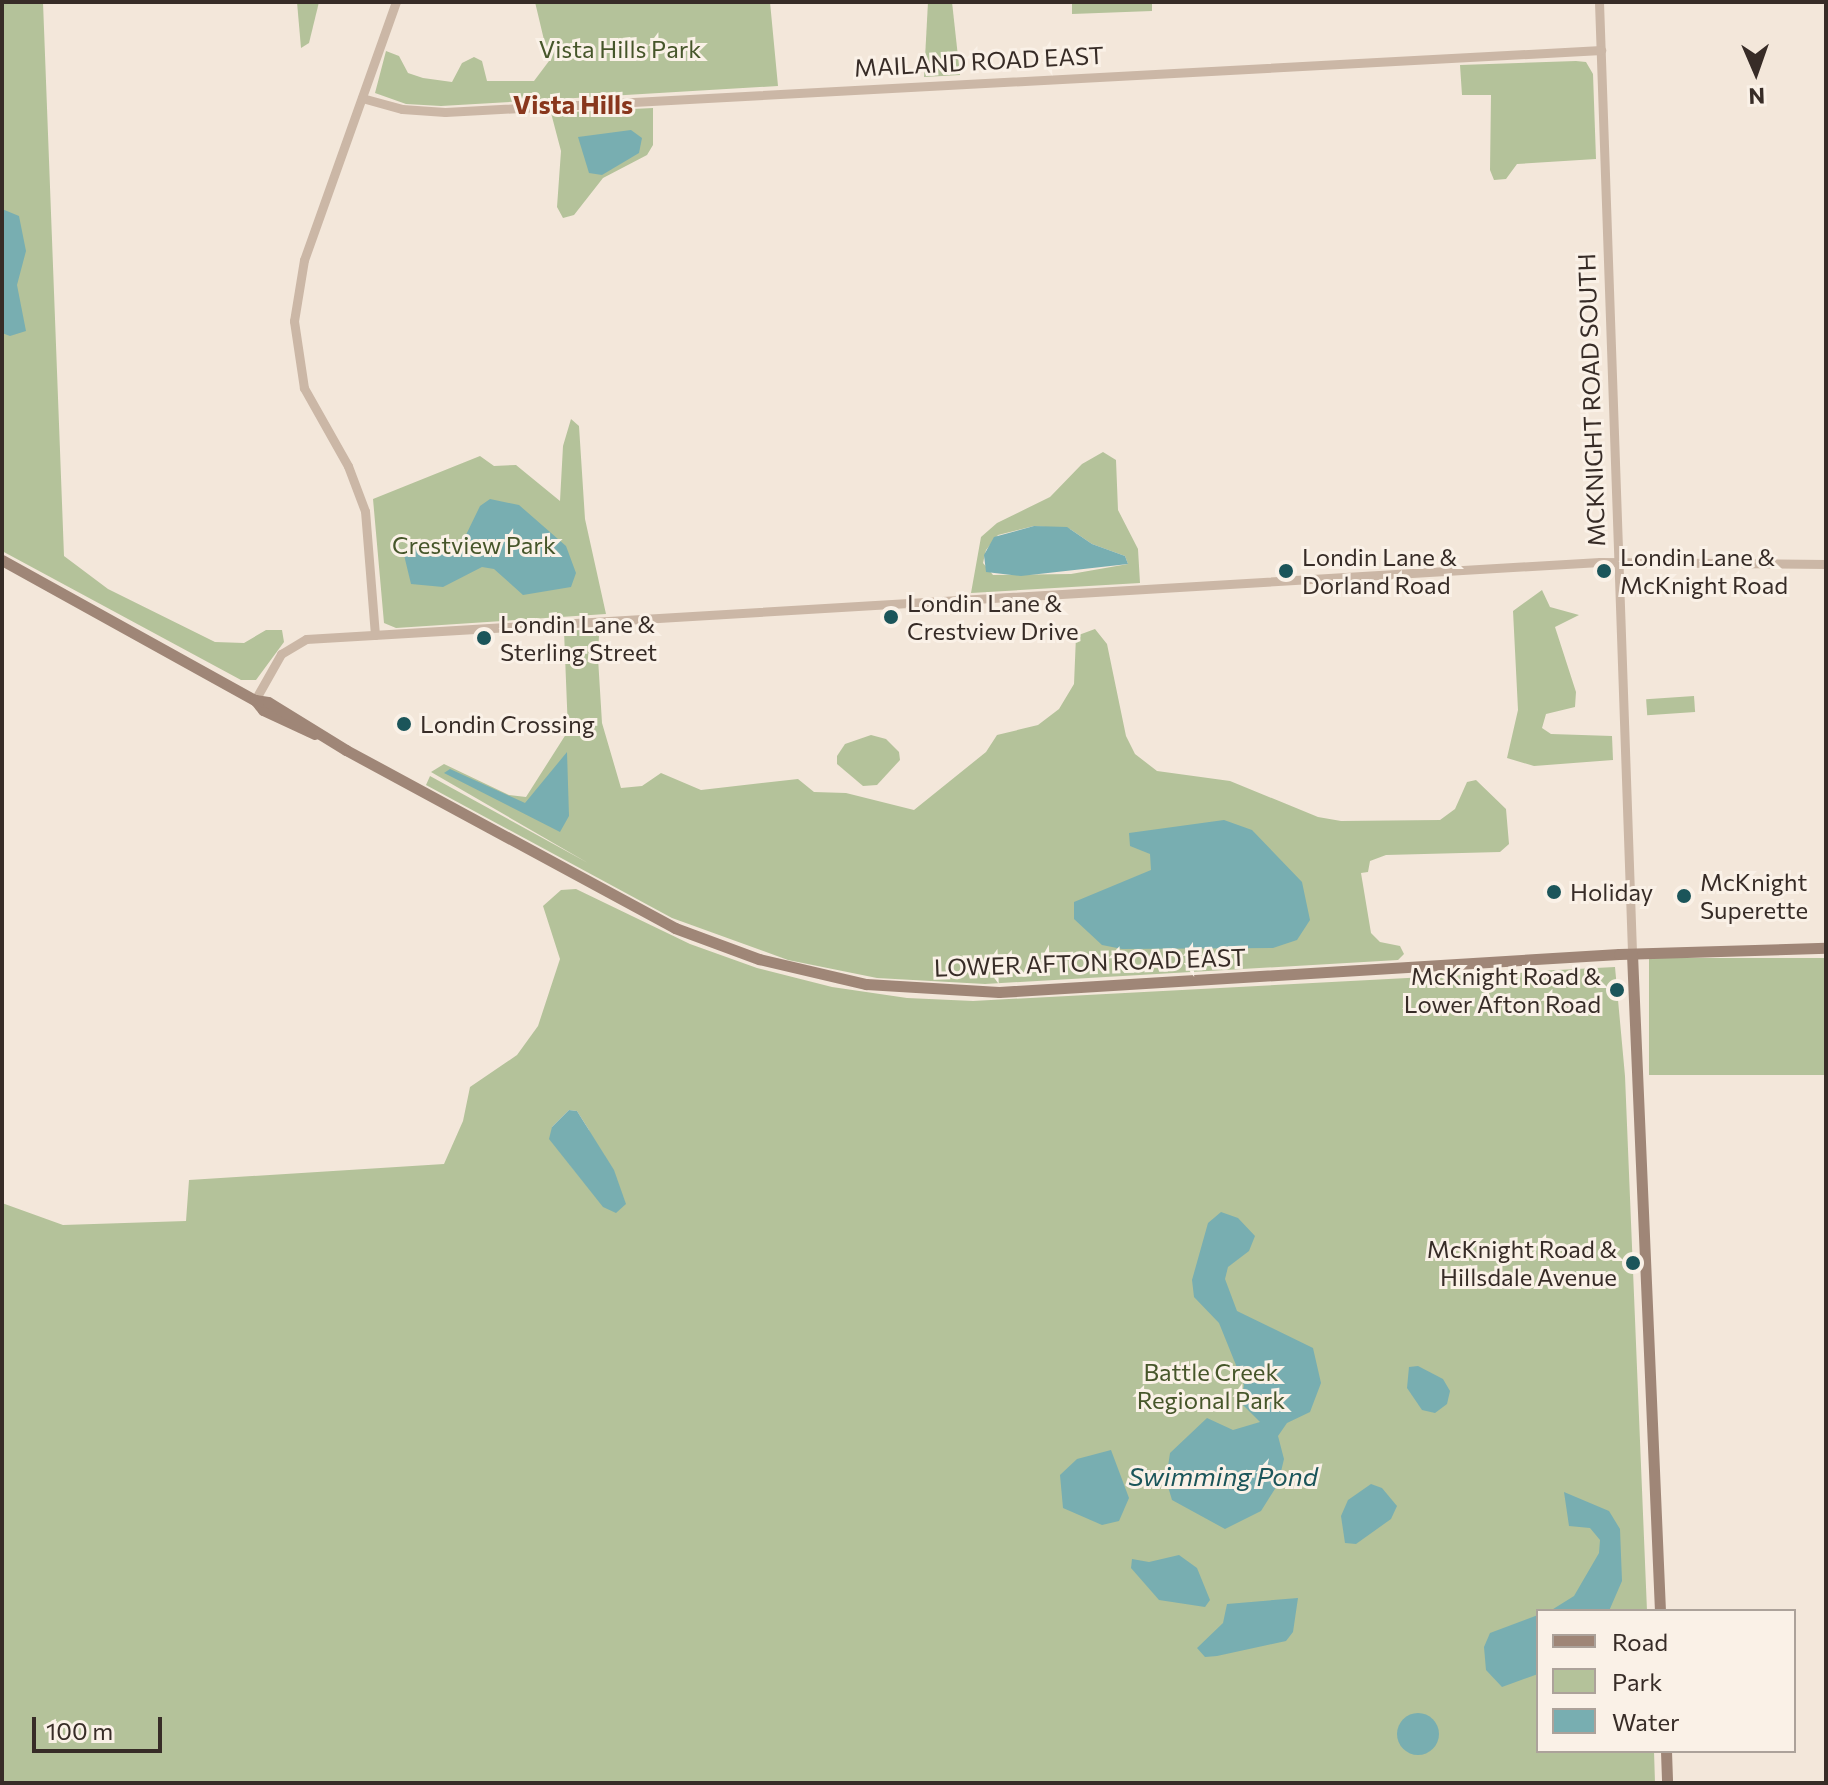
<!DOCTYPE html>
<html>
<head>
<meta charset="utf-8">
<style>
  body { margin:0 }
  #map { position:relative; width:1828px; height:1785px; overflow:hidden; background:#f3e7da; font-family:Commissioner,sans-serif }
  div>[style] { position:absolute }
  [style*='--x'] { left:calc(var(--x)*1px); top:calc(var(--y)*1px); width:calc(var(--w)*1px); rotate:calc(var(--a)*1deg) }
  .green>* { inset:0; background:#b4c29a; transform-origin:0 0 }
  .water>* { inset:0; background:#78aeb1 }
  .round { border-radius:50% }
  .tertiary>* { height:9px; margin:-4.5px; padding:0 4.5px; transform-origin:4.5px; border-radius:4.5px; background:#cbb7a6 }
  .secondary>* { height:11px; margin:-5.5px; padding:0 5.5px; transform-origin:5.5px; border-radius:5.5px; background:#9f8677 }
  .dots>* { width:22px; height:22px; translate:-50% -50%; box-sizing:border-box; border:4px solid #faf1e7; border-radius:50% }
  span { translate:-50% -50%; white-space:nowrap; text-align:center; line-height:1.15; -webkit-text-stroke:6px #faf1e7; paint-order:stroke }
  .park-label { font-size:24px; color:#46562a }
  .street-label { font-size:24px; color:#372c27 }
  .poi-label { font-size:24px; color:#372c27 }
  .left { translate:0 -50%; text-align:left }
  .right { translate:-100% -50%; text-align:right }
  .neighbourhood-label { font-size:26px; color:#89371d; font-weight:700 }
  .water-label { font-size:26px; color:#1b555a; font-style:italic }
  .frame { position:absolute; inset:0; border:4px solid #372c27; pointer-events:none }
  .legend { position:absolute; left:1536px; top:1609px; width:260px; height:144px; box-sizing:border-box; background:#faf1e7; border:2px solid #aca29a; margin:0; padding:10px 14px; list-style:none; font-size:24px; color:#372c27 }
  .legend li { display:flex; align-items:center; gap:16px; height:40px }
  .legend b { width:40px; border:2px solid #aca29a }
  .north { position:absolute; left:1716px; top:32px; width:80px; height:80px; -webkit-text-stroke:6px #faf1e7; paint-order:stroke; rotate:178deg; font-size:22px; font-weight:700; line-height:32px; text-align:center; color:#372c27 }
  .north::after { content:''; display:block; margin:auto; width:28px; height:36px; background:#372c27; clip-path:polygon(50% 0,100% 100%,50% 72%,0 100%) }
  .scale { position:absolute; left:32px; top:1717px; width:130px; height:36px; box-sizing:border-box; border:4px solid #372c27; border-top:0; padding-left:10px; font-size:24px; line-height:28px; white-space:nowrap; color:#372c27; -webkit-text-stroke:6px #faf1e7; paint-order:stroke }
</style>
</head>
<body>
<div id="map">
  <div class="green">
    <div style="clip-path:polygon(2px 2px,43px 2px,64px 556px,108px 589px,215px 642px,244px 643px,266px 630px,282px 630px,284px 642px,256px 680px,241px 680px,2px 551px)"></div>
    <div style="clip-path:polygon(297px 2px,319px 2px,309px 43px,301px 48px)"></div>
    <div style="clip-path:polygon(535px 2px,770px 2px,778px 86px,441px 106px,406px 104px,375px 93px,386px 51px,399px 56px,408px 73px,423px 78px,452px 82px,462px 63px,474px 57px,482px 61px,487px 81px,534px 81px,549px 61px)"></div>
    <div style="clip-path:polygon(928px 2px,952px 2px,960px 75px,924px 77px)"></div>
    <div style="clip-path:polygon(1072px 2px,1152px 2px,1152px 11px,1072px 14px)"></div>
    <div style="clip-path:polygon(1576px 61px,1586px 62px,1593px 74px,1596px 159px,1517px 164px,1506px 179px,1494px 180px,1490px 170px,1491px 95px,1462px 95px,1460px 65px)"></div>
    <div style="clip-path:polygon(653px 108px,653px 145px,647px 155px,603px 178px,574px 215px,563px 218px,557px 207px,561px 151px,551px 113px)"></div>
    <div style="clip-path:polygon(571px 419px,579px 426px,585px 519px,606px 614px,396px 628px,384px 623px,373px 499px,480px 456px,494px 466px,516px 465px,560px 501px,563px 446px)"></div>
    <div style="clip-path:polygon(evenodd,1103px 452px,1116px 460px,1118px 510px,1138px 549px,1140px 583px,971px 593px,981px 537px,997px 523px,1050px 497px,1082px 464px,1103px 452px,1034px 526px,1070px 529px,1092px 544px,1125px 556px,1128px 564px,1071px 574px,993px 575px,983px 563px,986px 550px,998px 535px,1034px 526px)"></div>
    <div style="clip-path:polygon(1542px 590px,1550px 607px,1579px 615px,1555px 627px,1576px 692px,1575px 707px,1546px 714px,1542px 728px,1551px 734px,1612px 736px,1613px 760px,1534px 766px,1507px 758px,1518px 710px,1513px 611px)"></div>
    <div style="clip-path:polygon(617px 628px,599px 635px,598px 658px,602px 723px,621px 788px,642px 786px,661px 773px,701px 790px,798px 779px,814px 792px,846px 793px,914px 810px,986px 752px,997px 735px,1038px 725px,1059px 709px,1074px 684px,1076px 636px,1095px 629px,1107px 644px,1126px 736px,1135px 754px,1157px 771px,1230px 781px,1318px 817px,1341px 821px,1440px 820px,1455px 809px,1467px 782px,1476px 780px,1506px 809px,1509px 844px,1500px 852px,1386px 855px,1370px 861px,1368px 872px,1361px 873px,1371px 933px,1380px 942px,1400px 946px,1404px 954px,1398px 960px,985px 984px,877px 978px,788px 960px,672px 918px,426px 785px,430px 776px,588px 863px,431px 772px,444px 764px,509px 795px,526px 797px,568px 731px,564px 631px)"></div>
    <div style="left:1694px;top:696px;width:16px;height:48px;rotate:86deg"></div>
    <div style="clip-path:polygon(871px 735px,886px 739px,899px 752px,900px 760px,877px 785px,863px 786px,837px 764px,837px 756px,845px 744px)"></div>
    <div style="clip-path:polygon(evenodd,576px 889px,690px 944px,757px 968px,832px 987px,907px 998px,973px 1001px,1615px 967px,1625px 1076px,1647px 1611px,1538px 1611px,1538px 1751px,1654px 1751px,1655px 1783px,2px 1783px,2px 1203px,63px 1225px,186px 1221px,189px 1180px,444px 1164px,463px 1121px,470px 1087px,517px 1055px,538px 1026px,560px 959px,543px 906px,561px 890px,576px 889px,569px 1110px,577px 1111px,589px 1130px,598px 1199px,571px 1166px,552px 1127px,569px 1110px)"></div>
    <div style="left:1826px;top:958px;width:117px;height:177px;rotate:90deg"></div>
  </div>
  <div class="water">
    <div style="clip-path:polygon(631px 130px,642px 138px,639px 153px,602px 175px,589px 173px,578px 137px)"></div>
    <div style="clip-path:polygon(2px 209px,19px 216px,26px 251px,17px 285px,26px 331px,10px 336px,2px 333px)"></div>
    <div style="clip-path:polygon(490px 499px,519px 505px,566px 546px,576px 573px,571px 587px,523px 595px,494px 569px,482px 567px,443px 587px,411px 584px,404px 555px,421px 546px,463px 541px,480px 506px)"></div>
    <div style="clip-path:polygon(1034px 526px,1067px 527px,1092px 544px,1125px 556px,1128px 564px,1021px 576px,986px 572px,984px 555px,994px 537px)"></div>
    <div style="clip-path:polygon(567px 752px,569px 816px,560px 832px,444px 773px,450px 769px,525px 803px)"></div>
    <div style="clip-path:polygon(1224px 820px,1252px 830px,1302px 882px,1310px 920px,1297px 940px,1273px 948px,1122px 949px,1102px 945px,1074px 919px,1074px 902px,1151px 870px,1150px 854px,1130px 846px,1129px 833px)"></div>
    <div style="clip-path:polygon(569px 1110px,577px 1111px,614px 1170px,626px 1204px,616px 1213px,603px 1207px,549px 1139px,552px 1127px)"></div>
    <div style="clip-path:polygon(1221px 1212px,1238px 1218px,1255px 1236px,1249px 1251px,1228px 1267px,1225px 1279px,1237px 1311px,1313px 1348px,1321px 1383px,1310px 1412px,1287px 1423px,1278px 1436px,1284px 1459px,1278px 1484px,1261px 1511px,1225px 1529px,1172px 1500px,1166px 1480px,1170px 1453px,1207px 1418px,1233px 1430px,1260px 1422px,1241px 1403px,1244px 1385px,1219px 1323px,1194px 1297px,1192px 1280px,1208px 1223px)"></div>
    <div style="clip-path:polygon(1418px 1366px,1443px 1379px,1450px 1391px,1447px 1404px,1435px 1413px,1422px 1410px,1407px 1388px,1409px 1367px)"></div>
    <div style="clip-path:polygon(1111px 1450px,1129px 1498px,1119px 1521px,1102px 1525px,1063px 1508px,1060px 1475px,1077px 1459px)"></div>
    <div style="clip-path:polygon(1371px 1484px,1382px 1488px,1397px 1506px,1391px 1519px,1356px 1544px,1345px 1543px,1341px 1516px,1348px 1500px)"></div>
    <div style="clip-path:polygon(1564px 1492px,1609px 1511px,1620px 1529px,1622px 1581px,1609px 1611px,1550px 1611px,1574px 1596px,1599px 1553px,1600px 1540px,1590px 1528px,1569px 1526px)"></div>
    <div style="clip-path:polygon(1179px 1555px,1197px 1568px,1210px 1600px,1205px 1607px,1159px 1600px,1131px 1568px,1132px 1559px,1149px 1562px)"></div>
    <div style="clip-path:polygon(1298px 1598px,1293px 1632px,1286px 1641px,1217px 1656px,1205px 1657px,1197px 1648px,1223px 1623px,1227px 1604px)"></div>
    <div style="clip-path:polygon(1538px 1615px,1538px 1674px,1502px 1687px,1486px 1670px,1484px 1647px,1490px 1633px)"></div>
    <div class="round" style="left:1397px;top:1713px;width:42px;height:42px"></div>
  </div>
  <div class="tertiary">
    <div style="--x:1599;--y:2;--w:953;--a:88.01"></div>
    <div style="--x:362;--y:98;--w:41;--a:15.4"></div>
    <div style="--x:402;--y:109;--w:43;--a:4"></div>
    <div style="--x:445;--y:112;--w:1158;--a:-3.07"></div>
    <div style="--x:375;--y:635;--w:124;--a:-94.6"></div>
    <div style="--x:365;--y:511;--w:48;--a:-110.7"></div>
    <div style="--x:348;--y:466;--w:90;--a:-119.4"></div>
    <div style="--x:304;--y:388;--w:68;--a:-98.5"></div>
    <div style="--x:294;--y:321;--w:62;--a:-80.7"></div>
    <div style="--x:304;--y:260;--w:274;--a:-70.4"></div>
    <div style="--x:255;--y:700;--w:53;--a:-60.5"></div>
    <div style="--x:281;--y:654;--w:29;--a:-31"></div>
    <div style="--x:306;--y:639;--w:1296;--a:-3.41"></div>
    <div style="--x:1600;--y:562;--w:226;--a:0.5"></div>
  </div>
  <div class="secondary">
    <div style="--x:2;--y:560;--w:289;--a:29"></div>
    <div style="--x:255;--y:700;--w:13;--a:51"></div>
    <div style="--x:263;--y:710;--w:57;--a:24.8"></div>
    <div style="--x:255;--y:700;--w:13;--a:9"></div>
    <div style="--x:268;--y:702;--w:92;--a:31.6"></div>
    <div style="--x:346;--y:750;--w:374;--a:28.4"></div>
    <div style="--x:675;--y:928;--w:90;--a:20.3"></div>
    <div style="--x:759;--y:959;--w:110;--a:13.2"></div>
    <div style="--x:866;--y:984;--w:133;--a:3.4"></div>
    <div style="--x:999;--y:992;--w:621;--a:-3.51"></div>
    <div style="--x:1619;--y:954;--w:207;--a:-1.7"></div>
    <div style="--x:1632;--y:954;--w:658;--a:87.56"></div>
    <div style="--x:1666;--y:1751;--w:32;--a:88"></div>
  </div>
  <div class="dots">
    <div style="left:1286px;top:571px;background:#1b555a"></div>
    <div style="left:1604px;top:571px;background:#1b555a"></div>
    <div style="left:891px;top:617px;background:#1b555a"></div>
    <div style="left:484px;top:638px;background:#1b555a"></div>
    <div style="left:404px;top:724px;background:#1b555a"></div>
    <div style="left:1554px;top:892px;background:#1b555a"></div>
    <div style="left:1684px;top:896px;background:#1b555a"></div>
    <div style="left:1617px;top:990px;background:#1b555a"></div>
    <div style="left:1633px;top:1263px;background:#1b555a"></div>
  </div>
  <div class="park-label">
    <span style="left:620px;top:49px">Vista Hills Park</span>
    <span style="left:474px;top:545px">Crestview Park</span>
    <span style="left:1211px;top:1386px">Battle Creek<br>Regional Park</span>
  </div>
  <div class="street-label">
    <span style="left:979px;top:61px;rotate:-3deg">MAILAND ROAD EAST</span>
    <span style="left:1591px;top:400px;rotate:-92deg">MCKNIGHT ROAD SOUTH</span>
    <span style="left:1090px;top:962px;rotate:-2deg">LOWER AFTON ROAD EAST</span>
  </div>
  <div class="poi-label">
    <span class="left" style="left:1302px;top:571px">Londin Lane &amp;<br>Dorland Road</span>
    <span class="left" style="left:1620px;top:571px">Londin Lane &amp;<br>McKnight Road</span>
    <span class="left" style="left:907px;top:617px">Londin Lane &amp;<br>Crestview Drive</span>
    <span class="left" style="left:500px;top:638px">Londin Lane &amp;<br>Sterling Street</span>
    <span class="left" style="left:420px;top:724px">Londin Crossing</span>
    <span class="left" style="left:1700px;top:896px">McKnight<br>Superette</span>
    <span class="left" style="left:1570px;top:892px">Holiday</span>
    <span class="right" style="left:1601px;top:990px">McKnight Road &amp;<br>Lower Afton Road</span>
    <span class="right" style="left:1617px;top:1263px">McKnight Road &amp;<br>Hillsdale Avenue</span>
  </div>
  <div class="neighbourhood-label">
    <span style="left:573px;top:104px">Vista Hills</span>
  </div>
  <div class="water-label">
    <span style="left:1223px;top:1476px">Swimming Pond</span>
  </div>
  <div class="frame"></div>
  <ul class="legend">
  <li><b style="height:10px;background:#9f8677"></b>Road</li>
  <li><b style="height:22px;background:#b4c29a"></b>Park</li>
  <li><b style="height:22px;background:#78aeb1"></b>Water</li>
  </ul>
  <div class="north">N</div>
  <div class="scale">100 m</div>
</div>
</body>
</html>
